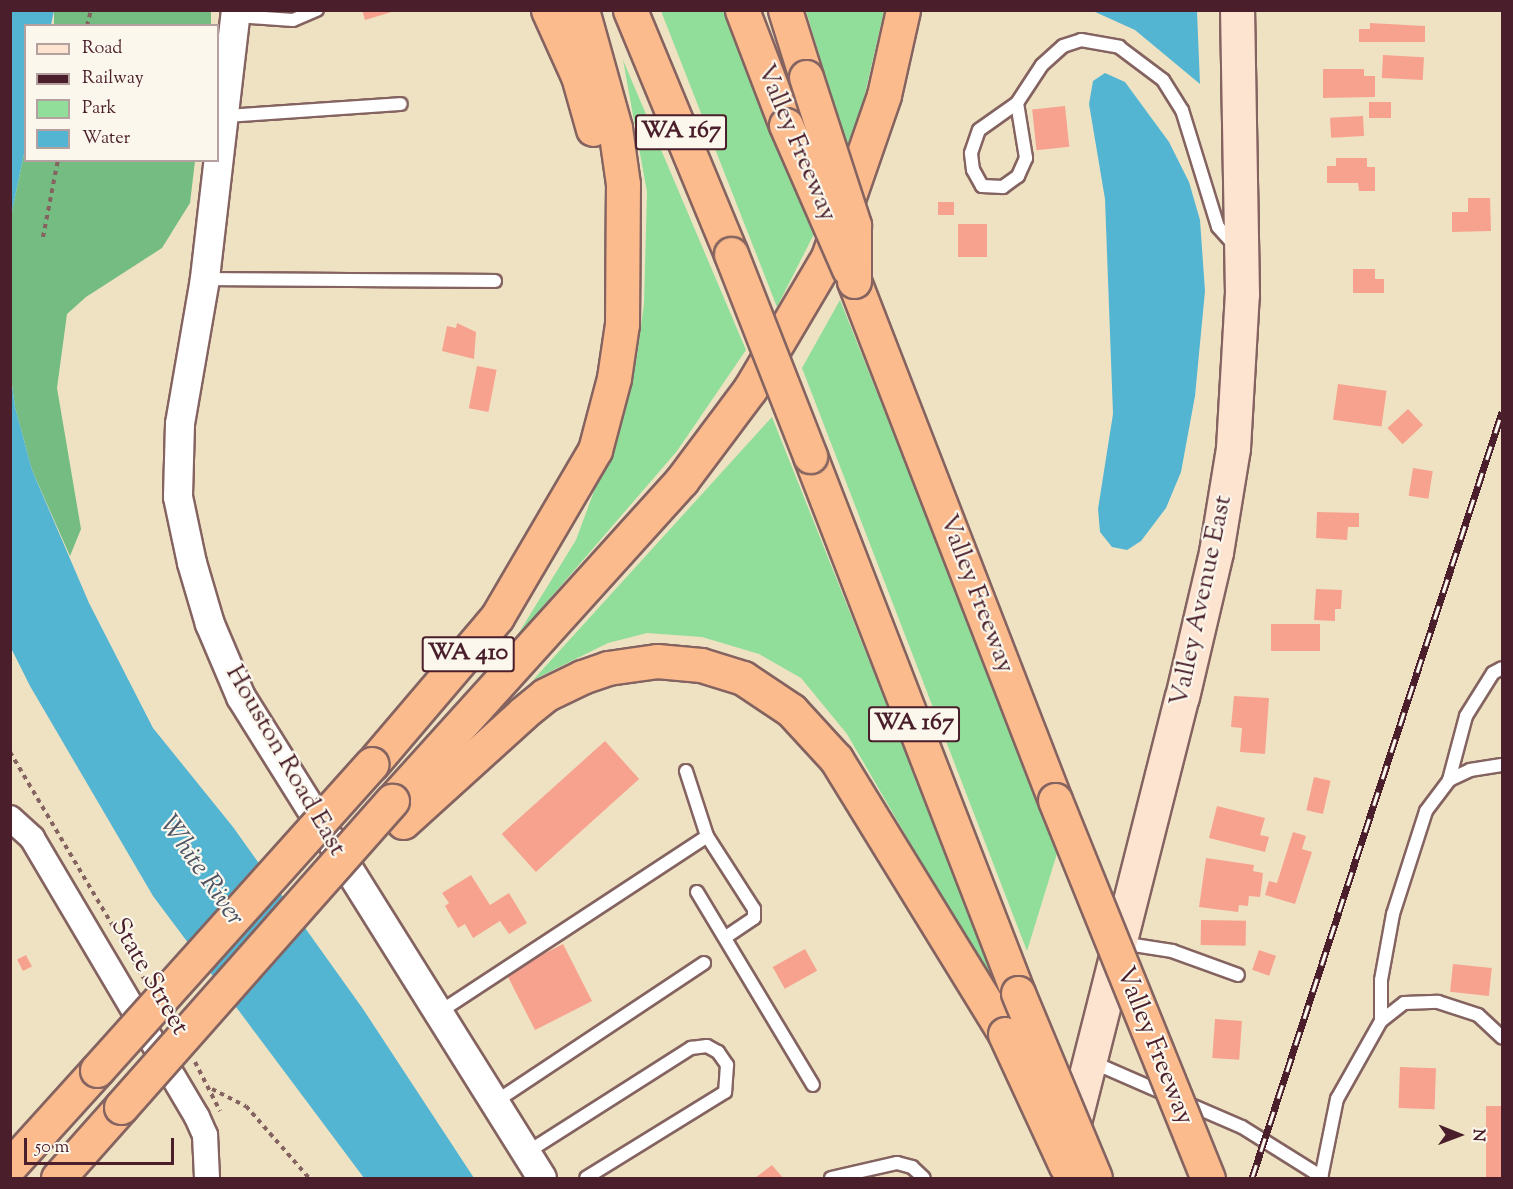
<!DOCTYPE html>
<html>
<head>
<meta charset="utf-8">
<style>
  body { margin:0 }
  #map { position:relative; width:1513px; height:1189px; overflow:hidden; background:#efe2c3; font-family:"Sorts Mill Goudy",serif }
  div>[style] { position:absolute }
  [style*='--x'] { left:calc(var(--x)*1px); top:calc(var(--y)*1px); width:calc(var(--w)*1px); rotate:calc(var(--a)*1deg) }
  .green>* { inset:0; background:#91dd9a }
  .forest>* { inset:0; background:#74bc82; transform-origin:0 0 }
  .water>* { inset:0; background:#53b5d2 }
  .building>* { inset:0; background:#f7a28f; transform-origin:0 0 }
  .path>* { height:4px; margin-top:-2px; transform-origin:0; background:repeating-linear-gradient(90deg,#846360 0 4.5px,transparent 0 9px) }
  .roads { filter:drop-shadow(2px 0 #846360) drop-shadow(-2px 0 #846360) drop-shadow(0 2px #846360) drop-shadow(0 -2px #846360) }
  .service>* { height:12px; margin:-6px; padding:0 6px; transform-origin:6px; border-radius:6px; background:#fff }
  .minor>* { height:24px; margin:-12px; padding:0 12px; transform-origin:12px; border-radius:12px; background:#fff }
  .tertiary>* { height:28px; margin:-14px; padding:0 14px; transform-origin:14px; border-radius:14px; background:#fff }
  .secondary>* { height:33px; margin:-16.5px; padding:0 16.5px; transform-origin:16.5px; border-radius:16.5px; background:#fde4d1 }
  .motorway>* { height:33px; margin:-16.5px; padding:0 16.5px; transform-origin:16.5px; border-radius:16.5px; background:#fbbb8d }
  .rail>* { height:7px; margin-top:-3.5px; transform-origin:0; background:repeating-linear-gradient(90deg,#fbf7ec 0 14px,#4a1f2b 0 28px); box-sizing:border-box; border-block:2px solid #4a1f2b }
  .bridges { filter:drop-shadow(2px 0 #846360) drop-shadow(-2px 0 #846360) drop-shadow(0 2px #846360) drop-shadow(0 -2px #846360) }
  .motorway-bridge>* { height:33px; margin:-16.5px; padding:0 16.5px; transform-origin:16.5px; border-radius:16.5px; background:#fbbb8d }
  span { translate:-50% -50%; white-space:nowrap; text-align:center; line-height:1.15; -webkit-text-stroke:4.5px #fbf7ec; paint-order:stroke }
  .shield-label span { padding:2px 4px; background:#fbf7ec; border:2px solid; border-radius:4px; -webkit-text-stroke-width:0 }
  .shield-label { font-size:24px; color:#4a1f2b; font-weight:700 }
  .street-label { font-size:26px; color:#4a1f2b }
  .water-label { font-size:27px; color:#4d5465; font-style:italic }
  .frame { position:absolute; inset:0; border:12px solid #4a1f2b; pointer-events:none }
  .legend { position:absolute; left:24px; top:24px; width:195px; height:138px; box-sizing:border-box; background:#fbf7ec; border:2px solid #b4a19f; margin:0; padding:8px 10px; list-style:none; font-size:18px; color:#4a1f2b }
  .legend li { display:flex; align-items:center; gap:12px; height:30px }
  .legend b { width:30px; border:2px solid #b4a19f }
  .north { position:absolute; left:1429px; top:1105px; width:60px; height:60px; -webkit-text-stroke:4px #fbf7ec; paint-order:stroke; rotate:91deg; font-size:16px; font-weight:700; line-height:24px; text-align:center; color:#4a1f2b }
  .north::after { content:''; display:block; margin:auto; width:21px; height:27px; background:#4a1f2b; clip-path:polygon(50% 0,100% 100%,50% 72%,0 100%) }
  .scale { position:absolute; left:24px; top:1138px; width:150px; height:27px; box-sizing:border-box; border:3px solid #4a1f2b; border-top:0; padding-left:8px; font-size:18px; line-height:21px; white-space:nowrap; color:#4a1f2b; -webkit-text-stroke:4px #fbf7ec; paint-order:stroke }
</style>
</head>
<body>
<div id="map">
  <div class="green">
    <div style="clip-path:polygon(661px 11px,725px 11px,814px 234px,777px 307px)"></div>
    <div style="clip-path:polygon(806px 11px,884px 11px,864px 98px,847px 148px)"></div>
    <div style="clip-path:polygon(623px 60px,746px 350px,677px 451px,515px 639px,576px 540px,625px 407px,637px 356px,644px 304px,647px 192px)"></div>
    <div style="clip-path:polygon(840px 300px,1059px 847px,1027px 951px,802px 368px)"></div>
    <div style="clip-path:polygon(772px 417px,1000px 989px,948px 908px,847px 734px,801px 678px,759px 654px,702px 637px,647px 633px,608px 643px,533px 680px)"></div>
  </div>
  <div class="forest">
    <div style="left:54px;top:11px;width:157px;height:15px"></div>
    <div style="clip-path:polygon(25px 149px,26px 160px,195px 161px,190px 203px,162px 248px,86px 297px,67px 314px,57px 388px,81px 529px,70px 556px,32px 470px,15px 407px,10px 370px,11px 216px)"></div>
  </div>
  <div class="water">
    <div style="clip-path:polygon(11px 10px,54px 11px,51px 25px,26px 26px,25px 149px,11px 216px)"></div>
    <div style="clip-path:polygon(1093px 11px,1197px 11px,1200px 84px,1135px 30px)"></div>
    <div style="clip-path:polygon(1105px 73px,1125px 82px,1169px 142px,1189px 182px,1200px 220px,1205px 291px,1195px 396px,1181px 472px,1166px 508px,1141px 541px,1127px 550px,1112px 547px,1100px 532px,1098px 509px,1113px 414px,1105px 199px,1089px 104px,1093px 81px)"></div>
    <div style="clip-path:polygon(10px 370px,15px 407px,32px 470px,89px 603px,153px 728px,233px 827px,363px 1009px,474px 1178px,364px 1178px,153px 896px,30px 686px,11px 648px)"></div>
  </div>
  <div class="building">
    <div style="clip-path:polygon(362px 10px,395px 10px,395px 11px,365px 20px)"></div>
    <div style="clip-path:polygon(1370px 23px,1425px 26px,1425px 42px,1359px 42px,1359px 29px,1370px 29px)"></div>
    <div style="left:1383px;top:55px;width:41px;height:23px;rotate:3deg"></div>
    <div style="clip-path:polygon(1323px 69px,1364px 69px,1364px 76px,1375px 76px,1375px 97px,1323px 98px)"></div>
    <div style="left:1369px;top:102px;width:22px;height:16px"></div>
    <div style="left:1065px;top:106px;width:41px;height:33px;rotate:84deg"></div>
    <div style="left:1363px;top:116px;width:20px;height:33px;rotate:87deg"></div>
    <div style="clip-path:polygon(1336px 158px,1367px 158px,1367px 167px,1375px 167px,1375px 191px,1359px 191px,1358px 183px,1327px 183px,1327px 166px,1336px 166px)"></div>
    <div style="clip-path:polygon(1468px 198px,1490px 198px,1491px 231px,1452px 232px,1452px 212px,1468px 212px)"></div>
    <div style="left:938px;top:202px;width:16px;height:13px"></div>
    <div style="left:987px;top:224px;width:33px;height:29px;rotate:90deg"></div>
    <div style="clip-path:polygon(1353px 269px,1375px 269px,1375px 279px,1384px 279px,1384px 293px,1353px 293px)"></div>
    <div style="clip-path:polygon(457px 323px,476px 332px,474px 359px,442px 351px,447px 326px,456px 328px)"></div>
    <div style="left:477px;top:366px;width:20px;height:43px;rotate:11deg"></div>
    <div style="left:1338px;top:384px;width:49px;height:36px;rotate:8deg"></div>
    <div style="left:1408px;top:409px;width:22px;height:28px;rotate:47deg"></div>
    <div style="left:1413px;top:468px;width:20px;height:28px;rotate:9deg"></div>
    <div style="clip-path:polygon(1317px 512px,1359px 513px,1359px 527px,1348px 527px,1347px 540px,1316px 538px)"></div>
    <div style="clip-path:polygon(1316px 589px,1342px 590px,1341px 609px,1335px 609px,1335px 621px,1314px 620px)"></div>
    <div style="left:1271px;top:624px;width:49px;height:27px"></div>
    <div style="clip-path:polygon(1234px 696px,1269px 698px,1265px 754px,1240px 752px,1242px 728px,1231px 727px)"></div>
    <div style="left:605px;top:741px;width:51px;height:139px;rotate:48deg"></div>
    <div style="left:1314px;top:777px;width:17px;height:34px;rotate:13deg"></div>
    <div style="clip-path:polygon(1217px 806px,1265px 818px,1260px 835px,1269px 837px,1265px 852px,1209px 838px)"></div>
    <div style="clip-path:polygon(1293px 832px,1306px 836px,1302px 849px,1312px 852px,1295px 904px,1265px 895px,1269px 881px,1277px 883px)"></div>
    <div style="clip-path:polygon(1206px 858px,1254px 865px,1253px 871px,1263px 873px,1260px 897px,1249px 896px,1248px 906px,1239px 905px,1238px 912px,1199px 907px)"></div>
    <div style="clip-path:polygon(471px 875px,490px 905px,509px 893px,527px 923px,509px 934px,500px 921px,473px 938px,465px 924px,458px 928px,445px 906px,449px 903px,442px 893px)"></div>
    <div style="left:1201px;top:920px;width:45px;height:25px;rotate:1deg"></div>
    <div style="left:563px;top:944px;width:64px;height:64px;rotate:63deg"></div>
    <div style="left:805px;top:949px;width:25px;height:37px;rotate:61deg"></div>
    <div style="left:1259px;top:950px;width:18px;height:21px;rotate:19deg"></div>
    <div style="left:26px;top:955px;width:13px;height:10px;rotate:63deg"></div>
    <div style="left:1453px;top:964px;width:39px;height:28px;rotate:6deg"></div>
    <div style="left:1215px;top:1019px;width:27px;height:39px;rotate:4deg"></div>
    <div style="left:1400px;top:1067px;width:36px;height:41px;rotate:2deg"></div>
    <div style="left:1486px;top:1106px;width:16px;height:72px"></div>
    <div style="clip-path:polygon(772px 1165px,783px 1178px,755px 1178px)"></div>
  </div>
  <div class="path">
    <div style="--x:87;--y:26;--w:16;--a:-76"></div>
    <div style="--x:43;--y:237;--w:78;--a:-79"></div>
    <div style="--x:10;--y:752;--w:264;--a:59.4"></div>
    <div style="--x:195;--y:1062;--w:55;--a:63"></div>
    <div style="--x:212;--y:1089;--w:38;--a:27"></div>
    <div style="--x:246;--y:1106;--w:96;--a:48.8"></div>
  </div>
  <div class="roads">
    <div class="service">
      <div style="--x:236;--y:16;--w:57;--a:4"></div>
      <div style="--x:293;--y:20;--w:26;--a:-23"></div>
      <div style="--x:1017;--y:103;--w:56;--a:80.7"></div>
      <div style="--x:1026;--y:158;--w:20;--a:114"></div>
      <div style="--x:1018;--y:176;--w:19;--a:144"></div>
      <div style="--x:1003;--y:187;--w:21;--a:-177"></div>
      <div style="--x:982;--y:186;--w:18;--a:-119"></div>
      <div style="--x:973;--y:170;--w:17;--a:-97"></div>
      <div style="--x:971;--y:153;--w:24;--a:-71"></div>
      <div style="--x:979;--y:130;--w:47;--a:-35.4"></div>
      <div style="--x:1017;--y:103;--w:45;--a:-56.7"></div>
      <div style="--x:1042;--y:65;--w:28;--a:-42"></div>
      <div style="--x:1063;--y:46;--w:19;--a:-18"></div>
      <div style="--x:1081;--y:40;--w:39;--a:10"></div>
      <div style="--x:1119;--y:47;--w:55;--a:36.9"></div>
      <div style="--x:1163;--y:80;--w:36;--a:58"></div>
      <div style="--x:1182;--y:110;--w:122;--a:72.9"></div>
      <div style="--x:1218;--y:227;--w:24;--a:48"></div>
      <div style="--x:225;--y:116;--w:176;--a:-3.9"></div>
      <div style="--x:205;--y:279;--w:290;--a:0.4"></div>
      <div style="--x:686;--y:771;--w:68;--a:72.1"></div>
      <div style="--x:707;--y:836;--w:87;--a:57.2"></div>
      <div style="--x:754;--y:909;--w:9;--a:90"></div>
      <div style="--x:754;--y:918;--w:34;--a:146"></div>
      <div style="--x:1449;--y:780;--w:23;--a:-25"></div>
      <div style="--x:1470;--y:770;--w:32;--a:-9"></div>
      <div style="--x:697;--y:892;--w:225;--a:59"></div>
      <div style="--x:1121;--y:943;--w:52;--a:8.9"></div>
      <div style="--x:1172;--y:951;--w:70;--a:20"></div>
      <div style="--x:438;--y:1013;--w:322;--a:-33.3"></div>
      <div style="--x:1381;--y:1021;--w:41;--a:-90"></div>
      <div style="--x:1381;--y:980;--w:67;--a:-79.7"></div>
      <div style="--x:1393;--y:914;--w:108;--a:-72.2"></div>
      <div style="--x:1426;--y:811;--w:39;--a:-53"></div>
      <div style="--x:1449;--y:780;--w:66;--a:-75.1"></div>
      <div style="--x:1466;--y:716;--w:51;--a:-57.9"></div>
      <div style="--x:1493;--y:673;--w:10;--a:-29"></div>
      <div style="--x:1090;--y:1061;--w:85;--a:23.6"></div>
      <div style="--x:495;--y:1102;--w:251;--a:-33.6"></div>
      <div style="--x:1184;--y:1102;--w:63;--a:23.3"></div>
      <div style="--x:1242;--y:1127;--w:94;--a:32"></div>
      <div style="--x:526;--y:1153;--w:196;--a:-32.5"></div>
      <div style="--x:691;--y:1048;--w:16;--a:-7"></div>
      <div style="--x:707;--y:1046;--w:13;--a:29"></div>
      <div style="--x:718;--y:1052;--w:16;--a:55"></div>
      <div style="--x:727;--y:1065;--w:27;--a:94"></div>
      <div style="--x:725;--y:1092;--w:163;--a:148.3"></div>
      <div style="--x:831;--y:1178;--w:68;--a:-12.8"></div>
      <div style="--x:897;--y:1163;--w:16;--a:15"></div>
      <div style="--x:912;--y:1167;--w:16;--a:43"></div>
      <div style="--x:1321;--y:1178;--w:81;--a:-78.6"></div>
      <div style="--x:1337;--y:1099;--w:90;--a:-60.6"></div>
      <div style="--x:1381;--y:1021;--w:29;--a:-38"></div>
      <div style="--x:1404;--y:1003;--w:34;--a:-2"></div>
      <div style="--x:1438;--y:1002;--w:42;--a:18"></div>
      <div style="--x:1478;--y:1015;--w:33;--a:43"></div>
    </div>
    <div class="minor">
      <div style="--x:10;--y:818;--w:30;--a:42"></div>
      <div style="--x:32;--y:838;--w:324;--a:59.4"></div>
      <div style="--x:197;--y:1117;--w:20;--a:66"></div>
      <div style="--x:205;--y:1135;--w:43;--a:87.3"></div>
    </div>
    <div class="tertiary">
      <div style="--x:236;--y:10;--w:271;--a:96.6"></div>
      <div style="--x:205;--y:279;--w:147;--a:99.8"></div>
      <div style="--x:180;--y:424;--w:73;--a:91.6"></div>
      <div style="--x:178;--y:497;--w:67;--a:78"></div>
      <div style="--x:192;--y:563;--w:64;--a:73.6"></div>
      <div style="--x:210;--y:624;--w:79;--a:67"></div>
      <div style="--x:241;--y:697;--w:567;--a:57.96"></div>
    </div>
    <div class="secondary">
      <div style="--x:1069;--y:1142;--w:459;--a:-75.8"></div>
      <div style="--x:1182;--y:697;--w:149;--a:-76.8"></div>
      <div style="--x:1216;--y:552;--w:105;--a:-80.7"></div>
      <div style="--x:1233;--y:448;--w:154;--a:-86.7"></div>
      <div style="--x:1242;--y:294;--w:284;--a:-91"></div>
    </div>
    <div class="motorway">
      <div style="--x:548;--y:10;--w:72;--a:65.6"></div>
      <div style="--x:578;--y:76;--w:55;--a:74.2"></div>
      <div style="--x:630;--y:10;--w:264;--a:67.5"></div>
      <div style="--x:742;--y:10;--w:123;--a:69.1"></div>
      <div style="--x:785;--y:10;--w:70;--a:72.6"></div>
      <div style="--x:854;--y:281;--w:557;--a:68.83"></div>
      <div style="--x:810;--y:456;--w:576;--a:68.83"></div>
      <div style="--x:372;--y:764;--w:193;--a:-49.6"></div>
      <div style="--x:497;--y:617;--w:194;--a:-59.6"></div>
      <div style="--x:595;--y:450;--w:74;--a:-75.2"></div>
      <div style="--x:614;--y:378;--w:55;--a:-81.6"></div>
      <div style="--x:622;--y:324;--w:140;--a:-89.6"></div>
      <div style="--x:623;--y:184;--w:57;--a:-98.1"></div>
      <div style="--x:615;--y:128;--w:123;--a:-105.6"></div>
      <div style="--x:392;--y:801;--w:433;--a:-47.9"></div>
      <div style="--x:682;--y:480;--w:114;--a:-53.2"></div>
      <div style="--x:750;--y:389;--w:153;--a:-59.4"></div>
      <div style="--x:828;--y:257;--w:171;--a:-70.9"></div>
      <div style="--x:884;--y:95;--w:87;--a:-77.4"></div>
      <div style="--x:403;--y:822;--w:162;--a:-42.2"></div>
      <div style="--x:523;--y:713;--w:28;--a:-39"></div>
      <div style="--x:545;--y:695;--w:41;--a:-25.9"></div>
      <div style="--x:582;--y:677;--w:28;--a:-19"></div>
      <div style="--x:608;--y:668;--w:49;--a:-8.1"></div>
      <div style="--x:657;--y:661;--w:44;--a:5.2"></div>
      <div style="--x:701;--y:665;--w:44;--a:17.2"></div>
      <div style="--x:743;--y:678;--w:58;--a:33.7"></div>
      <div style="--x:791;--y:710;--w:67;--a:47.4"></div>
      <div style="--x:836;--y:759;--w:323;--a:58.4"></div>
      <div style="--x:10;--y:1166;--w:130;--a:-47.8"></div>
      <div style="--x:58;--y:1178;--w:95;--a:-48.4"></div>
    </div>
  </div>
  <div class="rail">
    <div style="--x:1252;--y:1178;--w:806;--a:-71.92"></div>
  </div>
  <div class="bridges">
    <div class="motorway-bridge">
      <div style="--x:806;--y:77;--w:156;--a:72"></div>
      <div style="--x:854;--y:225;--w:56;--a:90"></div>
      <div style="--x:786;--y:125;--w:157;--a:66.4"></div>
      <div style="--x:731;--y:254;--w:217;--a:68.6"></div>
      <div style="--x:1055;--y:800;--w:408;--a:68"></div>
      <div style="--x:1018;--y:993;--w:200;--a:67.4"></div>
      <div style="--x:1005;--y:1034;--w:145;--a:65.2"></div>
      <div style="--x:97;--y:1070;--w:411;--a:-48.1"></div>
      <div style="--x:121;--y:1107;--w:409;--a:-48.5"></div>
    </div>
  </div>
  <div class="shield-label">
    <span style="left:681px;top:132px">WA 167</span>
    <span style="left:468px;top:654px">WA 410</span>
    <span style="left:914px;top:724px">WA 167</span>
  </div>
  <div class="street-label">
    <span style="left:796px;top:143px;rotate:67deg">Valley Freeway</span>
    <span style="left:976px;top:594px;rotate:69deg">Valley Freeway</span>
    <span style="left:1202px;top:601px;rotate:-78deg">Valley Avenue East</span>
    <span style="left:285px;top:761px;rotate:60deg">Houston Road East</span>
    <span style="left:149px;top:977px;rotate:60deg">State Street</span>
    <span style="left:1154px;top:1046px;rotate:68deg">Valley Freeway</span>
  </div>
  <div class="water-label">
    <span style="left:201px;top:871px;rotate:55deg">White River</span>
  </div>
  <div class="frame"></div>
  <ul class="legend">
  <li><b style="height:8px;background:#fde4d1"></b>Road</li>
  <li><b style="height:8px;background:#4a1f2b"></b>Railway</li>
  <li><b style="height:16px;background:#91dd9a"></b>Park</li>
  <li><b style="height:16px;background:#53b5d2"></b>Water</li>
  </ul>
  <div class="north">N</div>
  <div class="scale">50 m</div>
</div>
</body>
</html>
